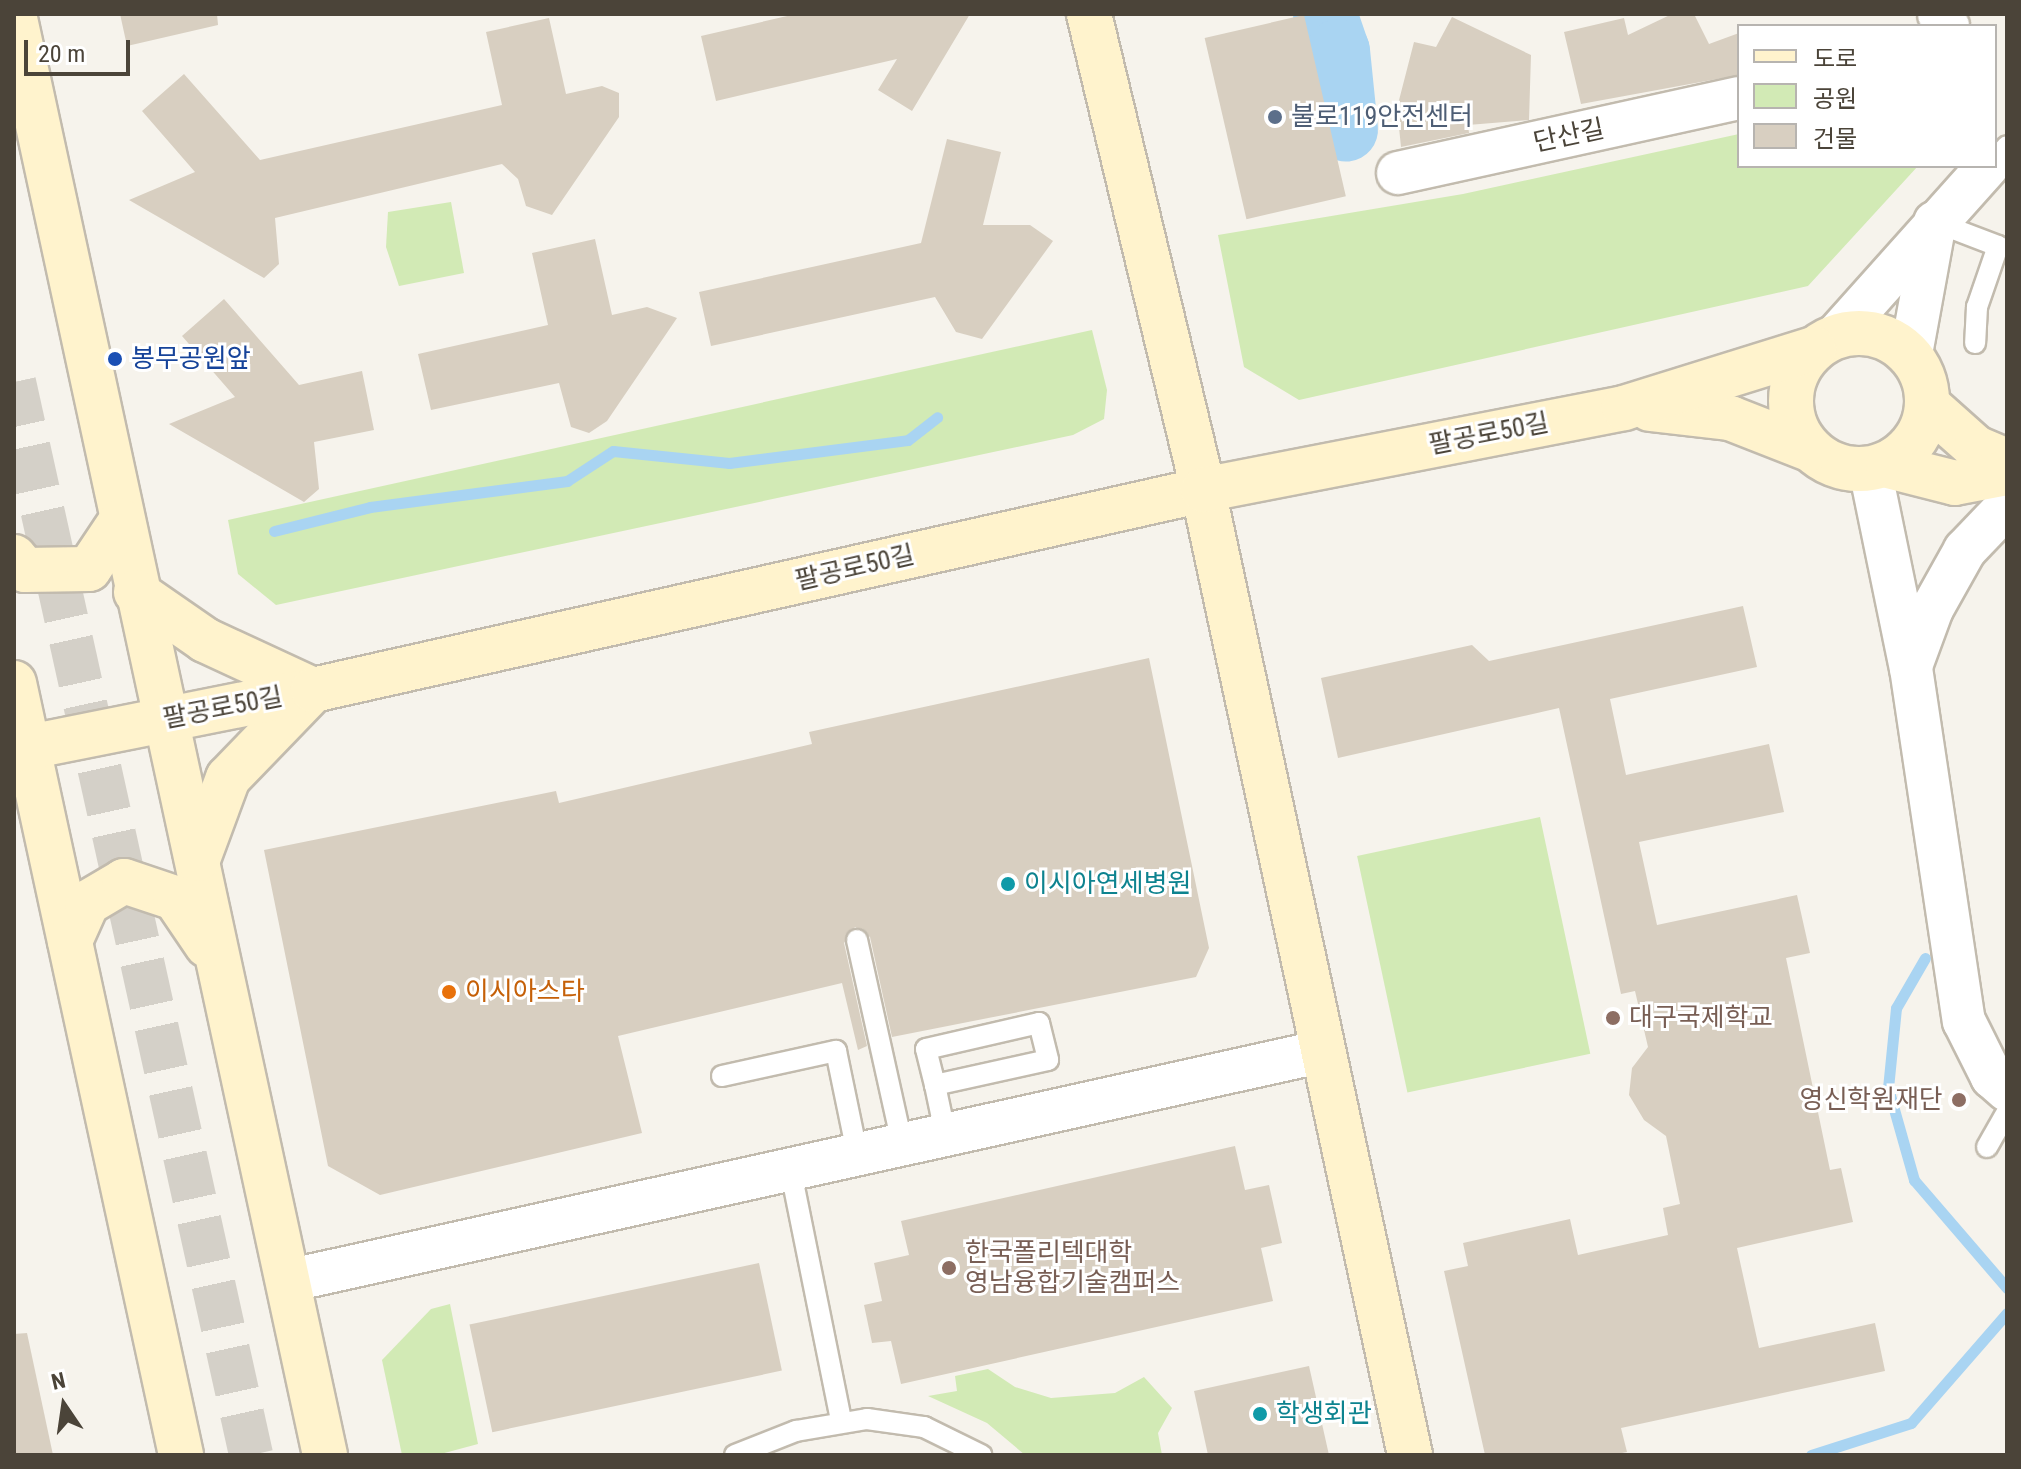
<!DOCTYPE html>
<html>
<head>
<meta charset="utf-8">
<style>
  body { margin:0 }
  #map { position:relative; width:2021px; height:1469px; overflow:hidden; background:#f6f3ec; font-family:"Roboto Condensed","Noto Sans KR",sans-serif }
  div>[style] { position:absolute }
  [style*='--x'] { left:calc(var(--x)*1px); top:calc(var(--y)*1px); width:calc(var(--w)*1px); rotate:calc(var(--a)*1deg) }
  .green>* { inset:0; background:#d2eab5; transform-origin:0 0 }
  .stream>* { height:11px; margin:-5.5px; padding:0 5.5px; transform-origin:5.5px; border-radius:5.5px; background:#a9d4f2 }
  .river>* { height:64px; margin:-32px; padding:0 32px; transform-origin:32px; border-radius:32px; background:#a9d4f2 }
  .building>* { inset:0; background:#d8cfc1; transform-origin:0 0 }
  .secondary-tunnel>* { height:44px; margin-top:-22px; transform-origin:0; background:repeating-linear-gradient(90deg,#d4d0c8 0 44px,transparent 0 66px) }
  .roads { filter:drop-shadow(2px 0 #c2bbae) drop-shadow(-2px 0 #c2bbae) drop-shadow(0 2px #c2bbae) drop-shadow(0 -2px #c2bbae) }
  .lane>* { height:20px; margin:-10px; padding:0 10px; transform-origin:10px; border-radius:10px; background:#fff }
  .street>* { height:42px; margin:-21px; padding:0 21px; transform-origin:21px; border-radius:21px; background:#fff }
  .secondary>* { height:44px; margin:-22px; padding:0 22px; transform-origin:22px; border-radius:22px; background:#fff3cd }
  .secondary>.ring { margin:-22px; padding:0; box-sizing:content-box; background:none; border:44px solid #fff3cd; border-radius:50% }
  .dots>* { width:22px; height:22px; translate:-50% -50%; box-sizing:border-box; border:4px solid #fff; border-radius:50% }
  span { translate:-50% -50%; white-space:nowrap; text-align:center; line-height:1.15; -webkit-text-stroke:6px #fff; paint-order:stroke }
  .service-label { font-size:26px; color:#4e5e75 }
  .left { translate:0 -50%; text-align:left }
  .street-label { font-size:26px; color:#4b4439 }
  .transit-label { font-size:26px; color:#164399 }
  .culture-label { font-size:26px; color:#0d838f }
  .food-label { font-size:26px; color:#c56008 }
  .education-label { font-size:26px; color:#785e54 }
  .right { translate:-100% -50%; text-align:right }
  .frame { position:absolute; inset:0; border:16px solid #4b4439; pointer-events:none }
  .legend { position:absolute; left:1737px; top:24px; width:260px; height:144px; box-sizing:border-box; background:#fff; border:2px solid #b7b4b0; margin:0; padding:10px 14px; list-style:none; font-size:24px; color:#4b4439 }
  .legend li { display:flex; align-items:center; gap:16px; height:40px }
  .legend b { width:40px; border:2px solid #b7b4b0 }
  .north { position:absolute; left:24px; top:1365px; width:80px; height:80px; -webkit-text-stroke:6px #fff; paint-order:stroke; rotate:347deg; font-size:22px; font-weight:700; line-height:32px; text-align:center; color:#4b4439 }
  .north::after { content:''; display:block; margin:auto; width:28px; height:36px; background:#4b4439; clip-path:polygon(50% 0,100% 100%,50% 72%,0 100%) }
  .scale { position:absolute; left:24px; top:40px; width:106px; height:36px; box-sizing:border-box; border:4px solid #4b4439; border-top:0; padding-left:10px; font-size:24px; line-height:28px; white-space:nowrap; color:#4b4439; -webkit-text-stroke:6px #fff; paint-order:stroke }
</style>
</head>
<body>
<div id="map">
  <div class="green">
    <div style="clip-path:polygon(1739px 134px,1739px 166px,1918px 166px,1808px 286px,1299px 400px,1244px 367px,1218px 235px,1463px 194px)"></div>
    <div style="clip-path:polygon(451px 202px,464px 273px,399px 286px,386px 247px,388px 212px)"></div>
    <div style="clip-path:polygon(1092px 330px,1107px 390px,1104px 419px,1073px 435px,276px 605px,238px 574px,228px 520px)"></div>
    <div style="left:1540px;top:817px;width:242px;height:187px;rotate:78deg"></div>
    <div style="clip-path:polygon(450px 1304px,478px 1444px,437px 1455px,402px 1455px,382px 1360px,431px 1309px)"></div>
    <div style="clip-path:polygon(988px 1369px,1015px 1387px,1051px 1398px,1115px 1393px,1144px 1377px,1172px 1408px,1158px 1433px,1162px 1455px,1025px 1455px,987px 1423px,928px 1396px,957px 1391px,955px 1376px)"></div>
  </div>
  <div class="stream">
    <div style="--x:274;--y:531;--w:99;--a:-14"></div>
    <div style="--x:370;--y:507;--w:199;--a:-7.5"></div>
    <div style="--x:567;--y:481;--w:55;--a:-33.1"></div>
    <div style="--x:613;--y:451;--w:117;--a:5.9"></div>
    <div style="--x:729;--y:463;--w:180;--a:-7.3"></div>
    <div style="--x:908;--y:440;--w:37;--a:-38"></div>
    <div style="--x:1925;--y:958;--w:58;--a:120.1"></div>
    <div style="--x:1896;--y:1008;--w:80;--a:95.7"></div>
    <div style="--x:1888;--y:1088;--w:96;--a:74.2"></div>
    <div style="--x:1914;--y:1180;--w:143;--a:49.3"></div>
    <div style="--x:1811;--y:1455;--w:105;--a:-17.7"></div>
    <div style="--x:1911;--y:1423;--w:146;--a:-48.9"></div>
  </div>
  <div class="river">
    <div style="--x:1325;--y:14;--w:39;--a:71"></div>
    <div style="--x:1338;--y:51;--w:79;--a:84.2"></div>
  </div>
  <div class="building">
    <div style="clip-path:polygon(120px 14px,217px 14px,218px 25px,127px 46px)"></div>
    <div style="clip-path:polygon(796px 14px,970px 14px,912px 111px,878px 90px,897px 59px,716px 101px,701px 36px)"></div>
    <div style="clip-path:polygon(1672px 14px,1694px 14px,1709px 44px,1739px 33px,1739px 75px,1581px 104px,1564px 32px,1624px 18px,1628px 35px)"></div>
    <div style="left:1304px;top:15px;width:186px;height:102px;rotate:77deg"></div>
    <div style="clip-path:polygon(1452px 17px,1531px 55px,1529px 120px,1468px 125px,1469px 133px,1401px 147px,1397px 108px,1414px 42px,1436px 47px)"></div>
    <div style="clip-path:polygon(549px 18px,566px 94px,602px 86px,619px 93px,619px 117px,552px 215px,526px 206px,518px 179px,502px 164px,275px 218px,279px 264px,264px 278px,129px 200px,195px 172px,142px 111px,184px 74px,260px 160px,502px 105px,486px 32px)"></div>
    <div style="clip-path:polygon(947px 139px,1001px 152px,983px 225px,1030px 225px,1053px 241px,982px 339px,956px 332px,935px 297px,711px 346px,699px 292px,921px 243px)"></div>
    <div style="clip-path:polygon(595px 239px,612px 315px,647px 307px,677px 318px,607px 421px,589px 433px,571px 427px,559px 383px,431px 410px,418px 354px,548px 325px,532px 253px)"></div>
    <div style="clip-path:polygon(224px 299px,299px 385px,362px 371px,374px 430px,314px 442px,319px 489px,304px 502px,169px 424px,235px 397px,182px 336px)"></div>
    <div style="clip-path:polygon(1743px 606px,1757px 667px,1610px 699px,1626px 775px,1769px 744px,1784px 812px,1639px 842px,1657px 925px,1797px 895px,1810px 953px,1786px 958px,1830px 1170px,1841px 1168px,1853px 1222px,1737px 1248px,1759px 1348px,1875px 1323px,1885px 1371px,1621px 1428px,1627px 1452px,1612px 1455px,1485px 1455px,1444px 1271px,1468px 1266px,1463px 1243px,1570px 1219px,1578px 1255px,1668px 1235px,1663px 1208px,1680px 1204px,1666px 1136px,1644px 1120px,1629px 1095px,1632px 1068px,1648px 1047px,1635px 991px,1621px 994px,1559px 708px,1338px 758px,1321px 678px,1472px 645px,1489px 661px)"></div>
    <div style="clip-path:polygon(1149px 658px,1209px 948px,1196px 977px,892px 1037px,870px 937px,855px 927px,844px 943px,867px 1046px,858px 1050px,842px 983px,618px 1036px,642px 1133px,380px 1195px,328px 1166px,264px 850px,556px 791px,559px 803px,812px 744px,809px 732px)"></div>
    <div style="clip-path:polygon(1235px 1146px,1245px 1190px,1269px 1185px,1282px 1243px,1261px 1248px,1273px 1301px,901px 1384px,891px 1341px,872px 1343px,864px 1305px,882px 1301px,874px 1263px,909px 1255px,901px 1221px)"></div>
    <div style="left:759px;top:1263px;width:110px;height:296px;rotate:78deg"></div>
    <div style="clip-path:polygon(27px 1333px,53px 1455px,14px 1455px,14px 1334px)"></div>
    <div style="clip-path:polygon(1309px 1366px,1329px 1455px,1208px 1455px,1194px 1391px)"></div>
  </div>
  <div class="secondary-tunnel">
    <div style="--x:14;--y:382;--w:1099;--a:77.54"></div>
  </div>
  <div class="roads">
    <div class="lane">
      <div style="--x:2001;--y:153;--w:9;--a:-49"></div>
      <div style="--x:1935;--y:222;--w:67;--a:20.9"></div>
      <div style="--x:1998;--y:246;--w:65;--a:109"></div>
      <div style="--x:1977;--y:307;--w:36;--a:93"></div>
      <div style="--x:857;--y:940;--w:212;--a:77.5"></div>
      <div style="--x:722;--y:1076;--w:117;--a:-12.4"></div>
      <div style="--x:836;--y:1051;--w:108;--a:78.3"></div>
      <div style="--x:935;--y:1085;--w:37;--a:-104"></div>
      <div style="--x:926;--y:1049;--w:116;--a:-13"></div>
      <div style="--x:1039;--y:1023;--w:38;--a:76"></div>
      <div style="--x:1048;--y:1060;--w:116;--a:167.5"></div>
      <div style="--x:935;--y:1085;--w:53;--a:78.1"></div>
      <div style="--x:1987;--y:1147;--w:40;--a:-60.3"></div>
      <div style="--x:791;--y:1172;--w:253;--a:78.6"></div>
      <div style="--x:735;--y:1455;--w:66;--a:-21.5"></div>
      <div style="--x:796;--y:1431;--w:72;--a:-9.6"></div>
      <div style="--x:867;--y:1419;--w:58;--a:8"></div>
      <div style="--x:924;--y:1427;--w:64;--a:26.2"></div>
    </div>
    <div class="street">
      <div style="--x:1939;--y:14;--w:15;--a:53"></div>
      <div style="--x:1398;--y:173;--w:349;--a:-12.4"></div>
      <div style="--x:1835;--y:337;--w:229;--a:-48.2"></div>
      <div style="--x:1911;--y:354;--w:134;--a:-79.7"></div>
      <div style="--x:1870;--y:469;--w:203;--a:78.4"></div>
      <div style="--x:1911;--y:668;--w:357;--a:81.5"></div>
      <div style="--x:1964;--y:1021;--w:63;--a:63.4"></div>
      <div style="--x:1992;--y:1077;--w:20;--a:41"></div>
      <div style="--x:1911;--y:666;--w:61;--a:-69.8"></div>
      <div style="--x:1932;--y:609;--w:68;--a:-60.8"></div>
      <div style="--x:1965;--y:550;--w:61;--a:-46.3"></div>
      <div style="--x:287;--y:1281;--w:1057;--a:-12.51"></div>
    </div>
    <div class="secondary">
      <div style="--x:14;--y:14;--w:1474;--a:77.82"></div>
      <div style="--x:1089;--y:14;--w:489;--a:76.5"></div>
      <div style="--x:1203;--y:490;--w:987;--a:77.89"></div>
      <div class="ring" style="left:1791px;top:333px;width:92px;height:92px"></div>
      <div style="--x:1931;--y:408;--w:60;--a:41.6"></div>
      <div style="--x:1976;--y:448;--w:34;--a:23"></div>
      <div style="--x:1650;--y:409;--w:81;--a:6.4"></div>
      <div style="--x:1730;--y:418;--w:85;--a:21.4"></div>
      <div style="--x:1888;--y:466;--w:69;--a:14.2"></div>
      <div style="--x:1955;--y:483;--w:53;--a:-10.9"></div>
      <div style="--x:14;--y:557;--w:17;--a:50"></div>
      <div style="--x:25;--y:570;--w:64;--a:-0.9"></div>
      <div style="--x:89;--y:569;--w:58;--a:-56.3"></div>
      <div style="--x:136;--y:592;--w:84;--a:34.8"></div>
      <div style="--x:205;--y:640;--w:119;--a:24.8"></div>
      <div style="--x:313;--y:690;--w:122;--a:134"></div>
      <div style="--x:228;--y:778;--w:86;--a:110.3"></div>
      <div style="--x:14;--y:683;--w:790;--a:77.79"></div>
      <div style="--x:14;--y:750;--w:305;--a:-11.3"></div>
      <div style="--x:313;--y:690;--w:912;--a:-12.67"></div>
      <div style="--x:1203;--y:490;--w:429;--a:-11"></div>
      <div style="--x:1624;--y:408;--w:199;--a:-17.3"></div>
      <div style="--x:70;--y:941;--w:42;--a:-65.9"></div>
      <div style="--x:87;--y:903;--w:43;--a:-30.7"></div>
      <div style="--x:124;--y:881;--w:54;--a:18.4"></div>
      <div style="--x:175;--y:898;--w:57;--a:55.8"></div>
    </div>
  </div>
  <div class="dots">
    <div style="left:1275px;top:117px;background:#5c6f8a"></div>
    <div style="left:115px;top:359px;background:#1a4fb4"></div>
    <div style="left:1008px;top:884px;background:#0f9aa8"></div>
    <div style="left:449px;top:992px;background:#e8710a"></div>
    <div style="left:1613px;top:1018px;background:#8d6e63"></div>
    <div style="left:1959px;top:1100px;background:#8d6e63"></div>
    <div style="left:949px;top:1268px;background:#8d6e63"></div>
    <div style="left:1260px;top:1414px;background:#0f9aa8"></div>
  </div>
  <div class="service-label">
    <span class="left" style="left:1291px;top:117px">불로119안전센터</span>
  </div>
  <div class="street-label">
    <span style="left:1569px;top:136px;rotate:-12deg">단산길</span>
    <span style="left:1489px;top:434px;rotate:-11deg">팔공로50길</span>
    <span style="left:855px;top:568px;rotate:-13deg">팔공로50길</span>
    <span style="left:223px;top:708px;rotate:-11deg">팔공로50길</span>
  </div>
  <div class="transit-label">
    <span class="left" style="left:131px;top:359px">봉무공원앞</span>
  </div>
  <div class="culture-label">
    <span class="left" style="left:1024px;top:884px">이시아연세병원</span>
    <span class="left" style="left:1276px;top:1414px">학생회관</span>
  </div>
  <div class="food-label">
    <span class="left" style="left:465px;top:992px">이시아스타</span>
  </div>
  <div class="education-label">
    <span class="left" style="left:1629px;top:1018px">대구국제학교</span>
    <span class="right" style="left:1943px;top:1100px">영신학원재단</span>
    <span class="left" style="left:965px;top:1268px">한국폴리텍대학<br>영남융합기술캠퍼스</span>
  </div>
  <div class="frame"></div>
  <ul class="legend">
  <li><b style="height:10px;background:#fff3cd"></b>도로</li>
  <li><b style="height:22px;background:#d2eab5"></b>공원</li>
  <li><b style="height:22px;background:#d8cfc1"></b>건물</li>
  </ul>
  <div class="north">N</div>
  <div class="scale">20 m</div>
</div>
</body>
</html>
